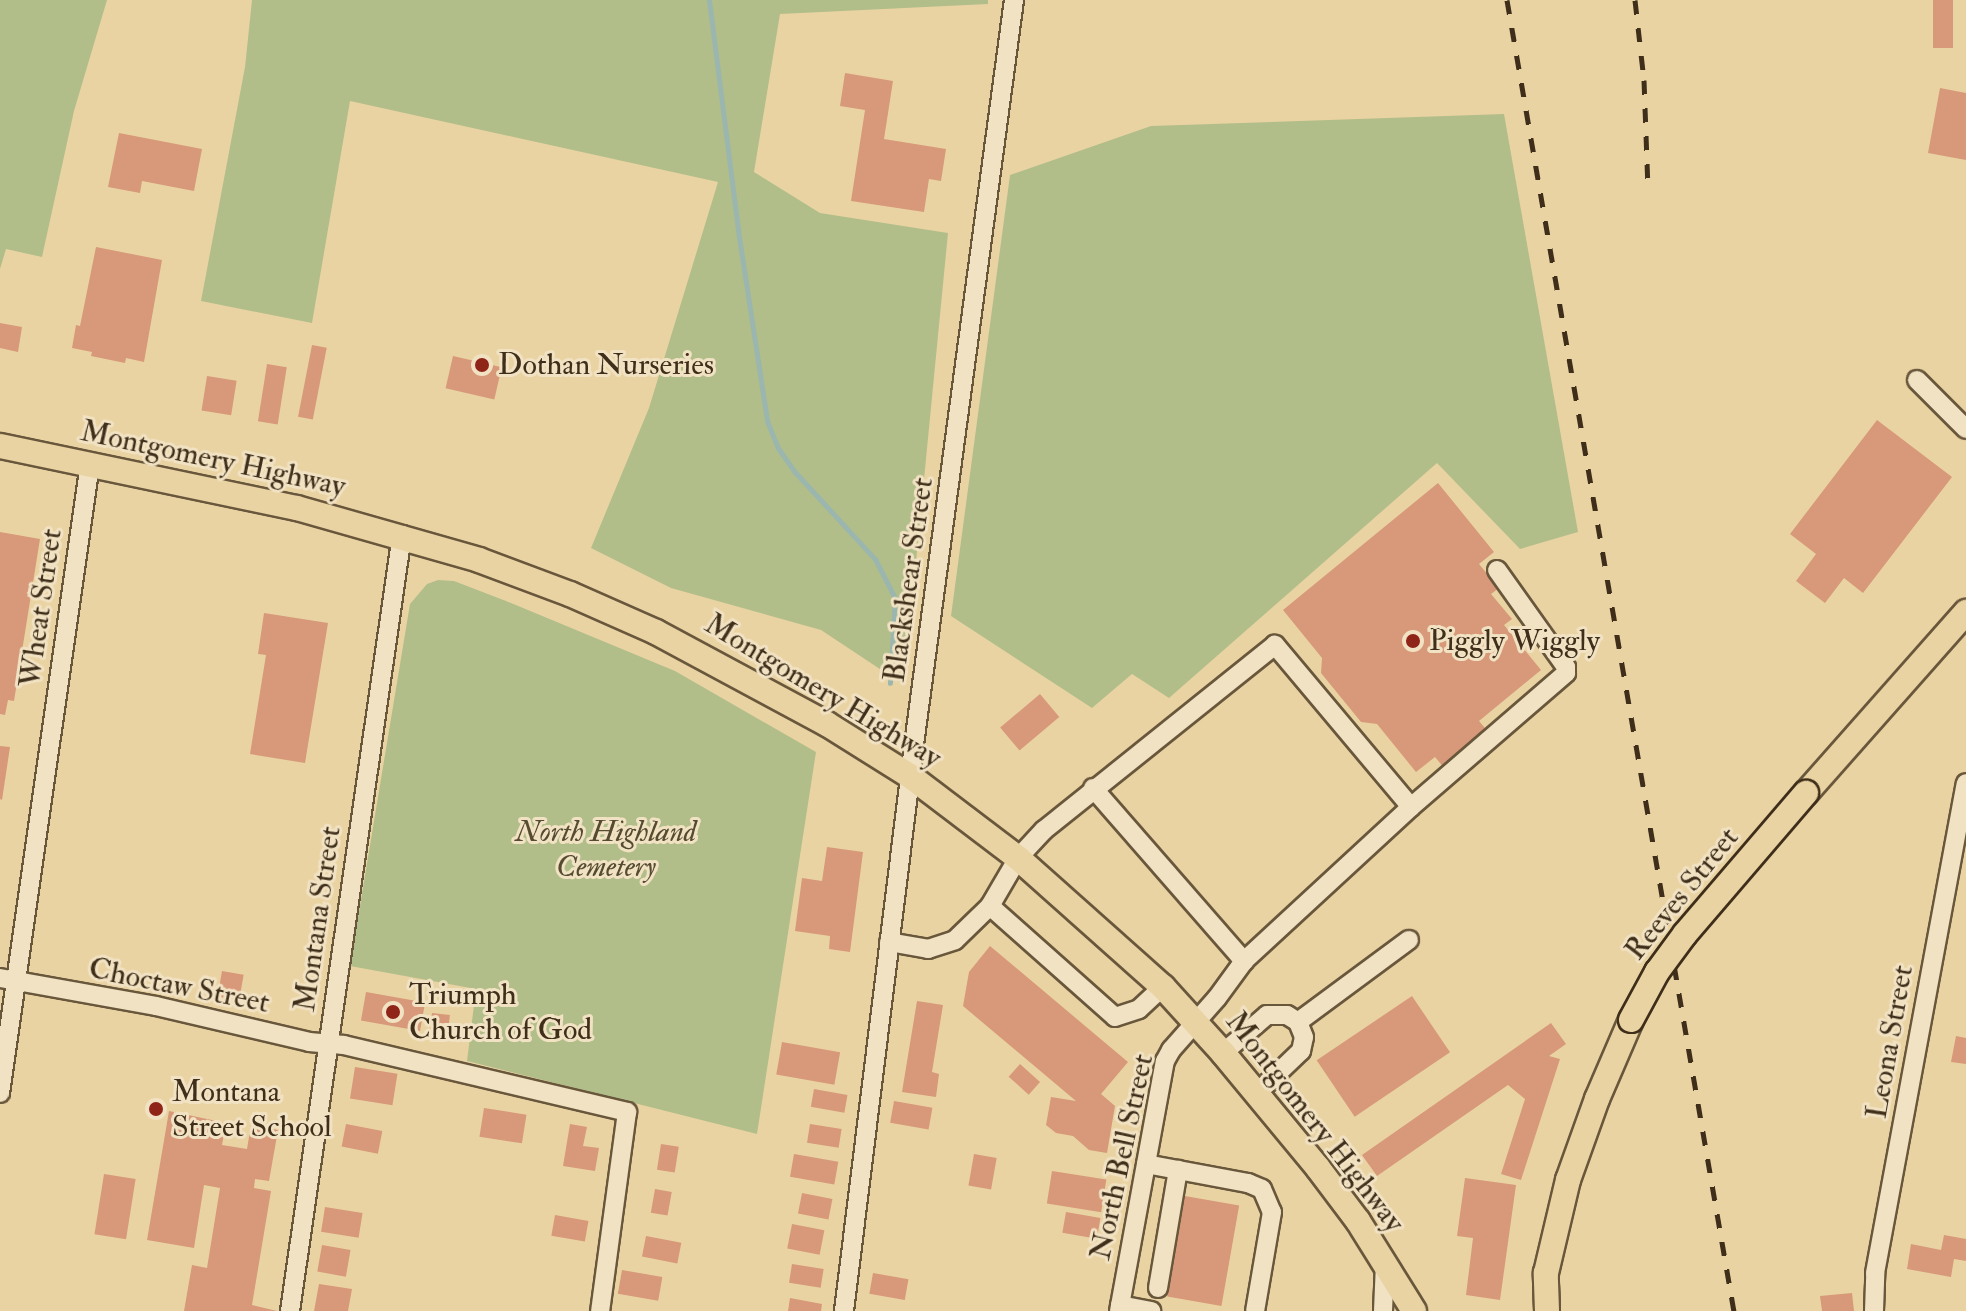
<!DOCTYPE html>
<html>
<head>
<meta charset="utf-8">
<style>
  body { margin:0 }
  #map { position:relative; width:1966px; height:1311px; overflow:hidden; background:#ead3a3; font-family:"IM FELL Double Pica",serif }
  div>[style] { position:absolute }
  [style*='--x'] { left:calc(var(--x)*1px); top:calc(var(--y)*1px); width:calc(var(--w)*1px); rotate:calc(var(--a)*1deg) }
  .green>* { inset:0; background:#b2be89 }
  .stream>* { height:5px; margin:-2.5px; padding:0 2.5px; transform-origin:2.5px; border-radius:2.5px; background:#9ab6ae }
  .building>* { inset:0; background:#d79979; transform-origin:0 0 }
  .roads { filter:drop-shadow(2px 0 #69573c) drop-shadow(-2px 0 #69573c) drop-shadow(0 2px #69573c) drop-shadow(0 -2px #69573c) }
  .minor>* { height:18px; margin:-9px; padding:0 9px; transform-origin:9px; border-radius:9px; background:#f1e2c3 }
  .major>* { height:24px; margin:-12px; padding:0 12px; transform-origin:12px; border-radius:12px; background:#ead3a3 }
  .rail>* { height:5px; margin-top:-2.5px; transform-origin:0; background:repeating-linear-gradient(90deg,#3e2e1a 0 14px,transparent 0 28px) }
  .bridges { filter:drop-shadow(2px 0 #3e2e1a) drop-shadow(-2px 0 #3e2e1a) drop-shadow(0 2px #3e2e1a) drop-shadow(0 -2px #3e2e1a) }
  .major-bridge>* { height:24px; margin:-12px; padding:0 12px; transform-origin:12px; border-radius:12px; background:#ead3a3 }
  .dots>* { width:22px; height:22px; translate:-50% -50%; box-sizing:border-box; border:4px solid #f1e2c3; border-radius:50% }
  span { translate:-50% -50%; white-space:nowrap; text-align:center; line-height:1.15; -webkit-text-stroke:6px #f1e2c3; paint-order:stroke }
  .poi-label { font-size:30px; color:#3e2e1a }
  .left { translate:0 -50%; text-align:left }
  .street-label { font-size:30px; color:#3e2e1a }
  .park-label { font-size:30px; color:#554b30; font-style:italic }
</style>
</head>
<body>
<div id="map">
  <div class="green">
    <div style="clip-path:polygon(0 0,107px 0,74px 111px,42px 257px,6px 249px,0 269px)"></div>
    <div style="clip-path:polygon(252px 0,988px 0,988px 4px,780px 14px,754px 172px,820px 213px,948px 233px,904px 685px,821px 630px,671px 588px,591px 548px,649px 408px,718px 182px,350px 101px,312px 323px,201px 301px,245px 67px)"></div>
    <div style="clip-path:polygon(1504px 114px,1578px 532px,1520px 549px,1437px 463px,1169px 698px,1132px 674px,1092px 708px,951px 616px,1010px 175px,1151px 126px)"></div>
    <div style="clip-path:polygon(438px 580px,454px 581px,506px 601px,675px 671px,816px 752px,757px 1134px,467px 1061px,476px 989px,350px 966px,410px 604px,427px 584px)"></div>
  </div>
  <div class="stream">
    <div style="--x:709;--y:0;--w:239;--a:82.8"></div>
    <div style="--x:739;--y:237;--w:186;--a:81.3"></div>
    <div style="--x:767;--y:421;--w:29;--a:68"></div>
    <div style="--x:778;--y:448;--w:28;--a:55"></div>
    <div style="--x:794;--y:471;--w:120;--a:47.4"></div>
    <div style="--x:875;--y:559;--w:44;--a:62.9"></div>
    <div style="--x:895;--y:598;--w:85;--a:93.4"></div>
  </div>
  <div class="building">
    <div style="left:1933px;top:0;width:20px;height:48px"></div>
    <div style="clip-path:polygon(845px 73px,893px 81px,884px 139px,946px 149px,941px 181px,929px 179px,924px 212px,851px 201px,865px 110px,840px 106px)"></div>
    <div style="clip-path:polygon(1940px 88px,1966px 93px,1966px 160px,1928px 153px)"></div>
    <div style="clip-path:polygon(119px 133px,202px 149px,194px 191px,142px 181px,140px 193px,108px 187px)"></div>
    <div style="clip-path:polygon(96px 247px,162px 260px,144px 362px,126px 358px,125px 363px,91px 356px,92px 352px,72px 348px,76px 325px,80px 326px)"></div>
    <div style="clip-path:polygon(0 323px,22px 327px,18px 352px,0 348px)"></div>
    <div style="left:312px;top:345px;width:15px;height:73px;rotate:11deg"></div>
    <div style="left:453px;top:356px;width:50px;height:33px;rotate:13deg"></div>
    <div style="left:267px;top:364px;width:20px;height:58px;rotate:9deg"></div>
    <div style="left:207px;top:376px;width:30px;height:35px;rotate:9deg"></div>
    <div style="clip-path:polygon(1877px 420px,1952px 477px,1863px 593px,1844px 578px,1825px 603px,1796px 581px,1816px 554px,1790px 534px)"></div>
    <div style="clip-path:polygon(1438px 483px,1494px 552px,1479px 564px,1499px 588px,1491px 594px,1512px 619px,1504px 625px,1541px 670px,1479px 721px,1490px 734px,1445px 769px,1435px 757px,1416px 772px,1377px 724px,1361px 722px,1321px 673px,1322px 658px,1283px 610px)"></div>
    <div style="clip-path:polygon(0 532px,40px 539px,14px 701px,8px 700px,5px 715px,0 714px)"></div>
    <div style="clip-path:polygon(264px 613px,328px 623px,305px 763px,250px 754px,266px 655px,258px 654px)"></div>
    <div style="left:1040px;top:694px;width:30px;height:52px;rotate:50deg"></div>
    <div style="clip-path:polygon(0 746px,10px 747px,2px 800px,0 799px)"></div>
    <div style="clip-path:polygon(827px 847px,863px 852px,850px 952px,829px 949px,830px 936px,795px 931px,802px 878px,822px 881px)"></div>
    <div style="clip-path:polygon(990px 946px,1128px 1062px,1101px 1094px,1115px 1106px,1107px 1153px,1089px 1150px,1073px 1136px,1056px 1133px,1046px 1125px,1051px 1097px,1076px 1101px,963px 1006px,969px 972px)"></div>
    <div style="left:222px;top:971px;width:22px;height:26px;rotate:10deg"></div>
    <div style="left:366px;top:992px;width:60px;height:29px;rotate:10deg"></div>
    <div style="left:1412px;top:996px;width:68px;height:115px;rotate:56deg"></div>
    <div style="clip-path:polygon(917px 1001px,943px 1005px,932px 1072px,939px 1074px,936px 1097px,902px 1092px)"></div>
    <div style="left:432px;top:1013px;width:18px;height:19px;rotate:6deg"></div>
    <div style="clip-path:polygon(1551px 1023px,1566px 1044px,1549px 1056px,1560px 1059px,1521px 1180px,1501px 1174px,1525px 1099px,1508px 1085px,1377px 1176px,1362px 1155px)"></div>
    <div style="clip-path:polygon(1956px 1036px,1966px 1038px,1966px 1064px,1951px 1062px)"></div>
    <div style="left:782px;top:1042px;width:59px;height:33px;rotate:10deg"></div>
    <div style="left:1020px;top:1064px;width:27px;height:17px;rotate:42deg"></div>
    <div style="left:355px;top:1067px;width:43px;height:32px;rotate:9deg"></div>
    <div style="left:814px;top:1089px;width:34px;height:18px;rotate:10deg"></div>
    <div style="left:894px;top:1101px;width:39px;height:22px;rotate:10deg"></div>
    <div style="left:484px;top:1108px;width:43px;height:29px;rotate:9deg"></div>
    <div style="clip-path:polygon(169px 1111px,226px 1123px,222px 1145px,247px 1149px,251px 1125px,278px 1130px,269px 1181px,255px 1179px,254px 1188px,271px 1191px,252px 1305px,277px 1311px,184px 1311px,192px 1265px,207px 1268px,220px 1188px,204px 1185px,194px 1248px,147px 1240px)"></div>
    <div style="left:346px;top:1124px;width:37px;height:23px;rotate:11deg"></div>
    <div style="clip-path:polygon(570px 1124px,587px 1127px,583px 1146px,599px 1148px,595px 1171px,563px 1166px)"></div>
    <div style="left:810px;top:1124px;width:32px;height:19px;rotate:9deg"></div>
    <div style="left:661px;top:1144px;width:18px;height:26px;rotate:9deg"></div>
    <div style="left:794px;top:1154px;width:45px;height:23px;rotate:10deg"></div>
    <div style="left:974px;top:1154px;width:23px;height:32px;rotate:10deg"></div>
    <div style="left:1052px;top:1171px;width:55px;height:33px;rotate:9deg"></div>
    <div style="left:104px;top:1174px;width:32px;height:61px;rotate:9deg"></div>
    <div style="clip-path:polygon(1465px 1178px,1516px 1185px,1500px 1300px,1466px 1295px,1473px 1238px,1457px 1236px)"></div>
    <div style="left:655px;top:1189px;width:17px;height:24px;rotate:10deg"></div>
    <div style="left:802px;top:1193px;width:31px;height:21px;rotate:11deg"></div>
    <div style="left:1185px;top:1196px;width:55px;height:102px;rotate:10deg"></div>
    <div style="left:325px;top:1207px;width:38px;height:25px;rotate:9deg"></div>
    <div style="left:1066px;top:1212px;width:35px;height:21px;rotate:10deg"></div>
    <div style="left:555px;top:1215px;width:34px;height:21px;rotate:10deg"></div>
    <div style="left:792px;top:1224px;width:33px;height:25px;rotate:11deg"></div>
    <div style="clip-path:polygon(1944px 1235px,1966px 1239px,1966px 1261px,1954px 1259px,1951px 1277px,1907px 1269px,1911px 1244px,1941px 1250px)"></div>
    <div style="left:646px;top:1236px;width:36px;height:21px;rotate:11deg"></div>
    <div style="left:322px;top:1245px;width:29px;height:27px;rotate:10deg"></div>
    <div style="left:792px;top:1264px;width:32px;height:19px;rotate:9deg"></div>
    <div style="left:622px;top:1270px;width:41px;height:24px;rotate:10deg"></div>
    <div style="left:873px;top:1273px;width:36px;height:21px;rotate:10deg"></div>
    <div style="clip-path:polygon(319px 1284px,352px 1289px,348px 1311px,314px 1311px)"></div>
    <div style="clip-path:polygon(1852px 1293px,1854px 1311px,1822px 1311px,1820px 1296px)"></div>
    <div style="clip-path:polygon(790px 1298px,822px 1304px,821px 1311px,788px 1311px)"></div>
  </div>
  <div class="roads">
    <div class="minor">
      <div style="--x:1917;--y:380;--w:69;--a:45"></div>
      <div style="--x:1093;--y:788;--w:230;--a:48.9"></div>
      <div style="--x:1411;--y:807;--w:205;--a:-40.8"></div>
      <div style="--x:1566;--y:673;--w:6;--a:-90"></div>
      <div style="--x:1566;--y:667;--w:119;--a:-125.4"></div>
      <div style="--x:889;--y:942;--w:40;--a:10"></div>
      <div style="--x:928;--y:949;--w:28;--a:-18"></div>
      <div style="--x:955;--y:940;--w:49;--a:-44.2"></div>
      <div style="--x:0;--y:978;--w:158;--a:10.2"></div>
      <div style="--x:156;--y:1006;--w:157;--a:13.2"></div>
      <div style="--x:309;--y:1042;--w:35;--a:5"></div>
      <div style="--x:344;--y:1045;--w:291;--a:13.3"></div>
      <div style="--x:627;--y:1112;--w:201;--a:97.7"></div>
      <div style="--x:1223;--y:1053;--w:58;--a:-40.8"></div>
      <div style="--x:1267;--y:1015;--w:20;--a:0"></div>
      <div style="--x:1287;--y:1015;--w:13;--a:32"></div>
      <div style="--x:0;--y:1093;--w:635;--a:-81.86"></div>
      <div style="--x:1257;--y:1093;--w:61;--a:-43.7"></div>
      <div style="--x:1301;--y:1051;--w:14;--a:-78"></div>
      <div style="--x:1304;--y:1037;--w:16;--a:-112"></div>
      <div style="--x:1298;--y:1022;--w:138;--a:-36.5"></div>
      <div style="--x:1146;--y:1164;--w:104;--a:10.6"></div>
      <div style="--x:1248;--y:1183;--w:15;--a:23"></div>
      <div style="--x:1262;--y:1189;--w:25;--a:67"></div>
      <div style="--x:1272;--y:1212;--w:100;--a:99.7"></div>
      <div style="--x:1158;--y:1288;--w:120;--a:-80.4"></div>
      <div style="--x:1120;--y:1305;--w:32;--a:11"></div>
      <div style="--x:290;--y:1311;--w:784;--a:-81.79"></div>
      <div style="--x:844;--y:1311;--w:578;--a:-82.95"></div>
      <div style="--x:915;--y:737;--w:744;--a:-82.35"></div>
      <div style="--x:1119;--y:1311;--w:254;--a:-79.6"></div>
      <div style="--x:1165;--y:1061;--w:13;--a:-61"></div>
      <div style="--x:1171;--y:1050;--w:69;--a:-48.5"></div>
      <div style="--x:1217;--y:998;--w:46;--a:-53.9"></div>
      <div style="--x:1244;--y:961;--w:227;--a:-42.7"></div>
      <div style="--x:1411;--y:807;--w:212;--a:-130"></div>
      <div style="--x:1275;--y:645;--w:296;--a:141.3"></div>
      <div style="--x:1044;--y:830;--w:38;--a:133"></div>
      <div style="--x:1018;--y:858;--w:56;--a:120.3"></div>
      <div style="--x:990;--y:906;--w:167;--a:41.6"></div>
      <div style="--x:1115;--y:1017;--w:25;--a:-18"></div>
      <div style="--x:1139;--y:1009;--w:33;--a:-43"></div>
      <div style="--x:1383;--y:1311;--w:48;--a:-87.6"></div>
      <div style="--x:1874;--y:1311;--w:38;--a:-88"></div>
      <div style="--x:1875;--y:1273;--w:498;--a:-79.5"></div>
    </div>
    <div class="major">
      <div style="--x:0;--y:446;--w:303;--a:11.8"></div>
      <div style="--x:297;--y:508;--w:189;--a:15.9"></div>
      <div style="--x:479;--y:560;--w:97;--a:20.5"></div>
      <div style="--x:570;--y:594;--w:94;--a:23.8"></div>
      <div style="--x:656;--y:632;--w:194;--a:28.3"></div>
      <div style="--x:827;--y:724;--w:98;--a:32.1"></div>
      <div style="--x:910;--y:776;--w:136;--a:37.2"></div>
      <div style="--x:1018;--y:858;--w:194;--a:41.7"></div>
      <div style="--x:1163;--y:987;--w:89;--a:47.7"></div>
      <div style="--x:1223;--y:1053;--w:149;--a:50.4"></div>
      <div style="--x:1318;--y:1168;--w:66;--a:53"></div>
      <div style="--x:1358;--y:1221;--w:106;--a:58.1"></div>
      <div style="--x:1806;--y:793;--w:242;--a:-48.5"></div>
      <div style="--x:1547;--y:1311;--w:38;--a:-92"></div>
      <div style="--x:1546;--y:1273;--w:96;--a:-76.7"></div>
      <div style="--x:1568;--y:1180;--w:86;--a:-70.3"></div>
      <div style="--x:1597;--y:1099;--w:86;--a:-66.7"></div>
    </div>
  </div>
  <div class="rail">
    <div style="--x:1507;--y:0;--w:1331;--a:80.18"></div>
    <div style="--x:1635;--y:0;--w:81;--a:83.6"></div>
    <div style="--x:1644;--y:80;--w:107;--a:87.9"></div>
  </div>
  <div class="bridges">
    <div class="major-bridge">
      <div style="--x:1631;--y:1020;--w:55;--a:-61.6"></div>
      <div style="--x:1657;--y:972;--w:47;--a:-53.6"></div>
      <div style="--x:1685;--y:934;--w:186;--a:-49.4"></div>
    </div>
  </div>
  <div class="dots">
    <div style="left:482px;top:365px;background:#8f2418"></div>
    <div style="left:1413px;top:641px;background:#8f2418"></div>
    <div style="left:393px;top:1012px;background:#8f2418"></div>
    <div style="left:156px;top:1109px;background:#8f2418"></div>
  </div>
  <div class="poi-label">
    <span class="left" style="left:498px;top:365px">Dothan Nurseries</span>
    <span class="left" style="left:1429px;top:641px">Piggly Wiggly</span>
    <span class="left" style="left:409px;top:1012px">Triumph<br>Church of God</span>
    <span class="left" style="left:172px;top:1109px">Montana<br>Street School</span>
  </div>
  <div class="street-label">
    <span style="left:213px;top:459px;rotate:12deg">Montgomery Highway</span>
    <span style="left:909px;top:580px;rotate:-82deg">Blackshear Street</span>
    <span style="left:41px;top:608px;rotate:-82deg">Wheat Street</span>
    <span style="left:823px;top:691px;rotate:31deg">Montgomery Highway</span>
    <span style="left:1682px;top:894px;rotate:-51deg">Reeves Street</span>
    <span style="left:318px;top:919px;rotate:-82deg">Montana Street</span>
    <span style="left:179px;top:986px;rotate:11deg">Choctaw Street</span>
    <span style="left:1890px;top:1042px;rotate:-80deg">Leona Street</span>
    <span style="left:1315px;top:1122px;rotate:52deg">Montgomery Highway</span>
    <span style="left:1122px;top:1157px;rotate:-78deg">North Bell Street</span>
  </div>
  <div class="park-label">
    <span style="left:606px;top:849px">North Highland<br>Cemetery</span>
  </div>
</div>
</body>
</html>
